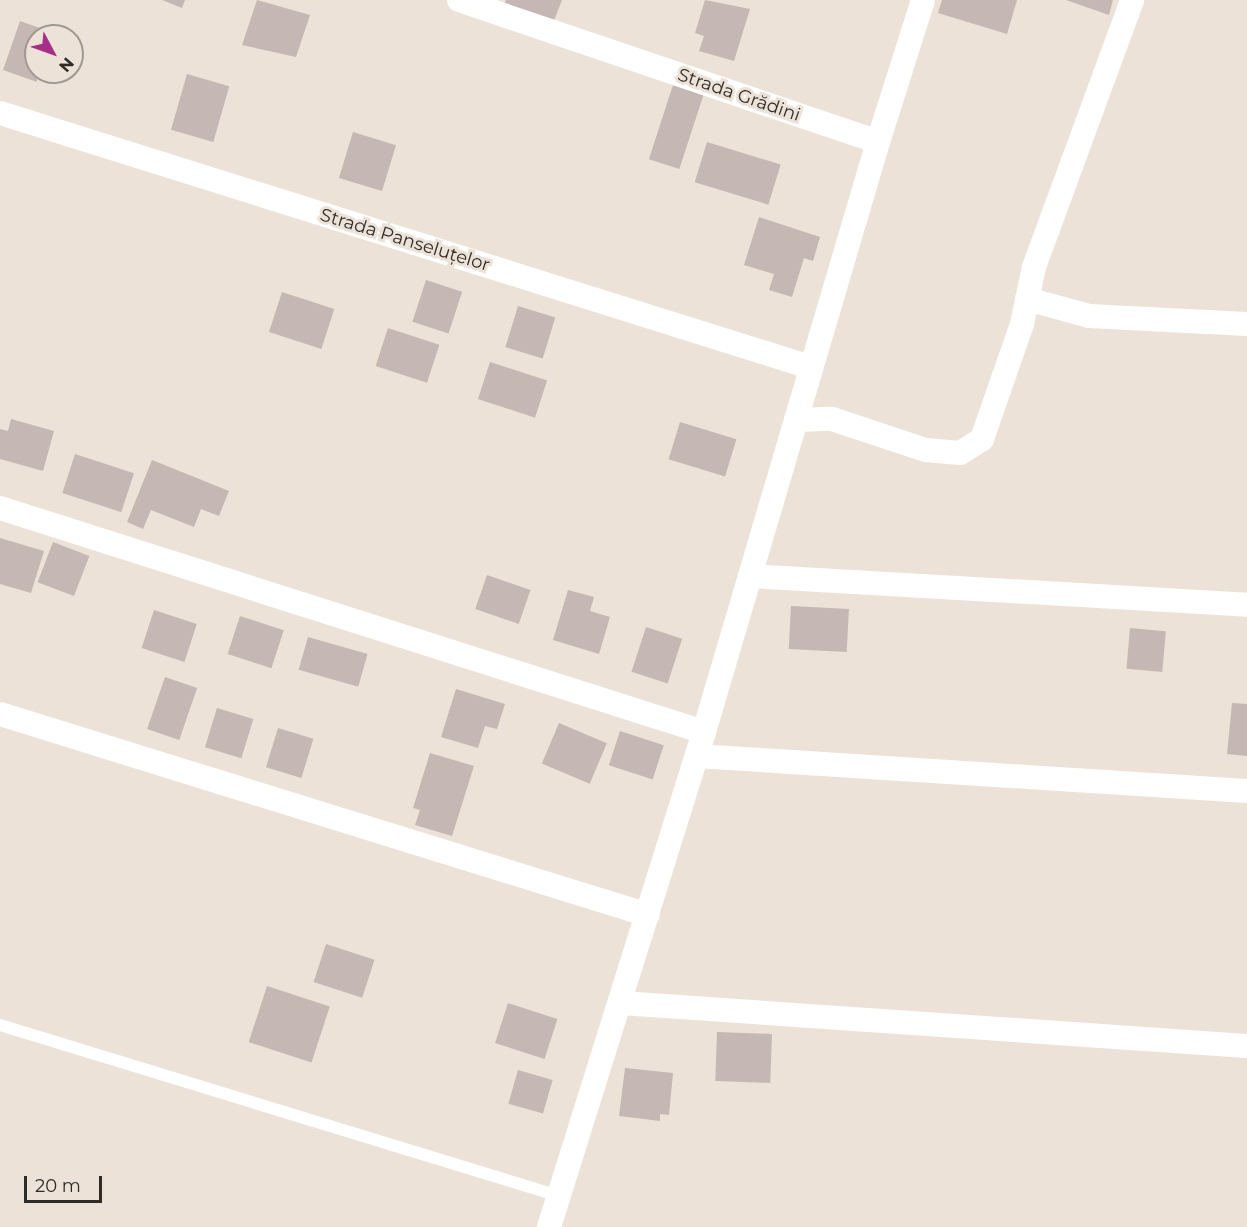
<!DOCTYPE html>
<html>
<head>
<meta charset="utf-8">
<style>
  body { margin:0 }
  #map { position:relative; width:1247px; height:1227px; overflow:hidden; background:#ece2d8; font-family:Montserrat,sans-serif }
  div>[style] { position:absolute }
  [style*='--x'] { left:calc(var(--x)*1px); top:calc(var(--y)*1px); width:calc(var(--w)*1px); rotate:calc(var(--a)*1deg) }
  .building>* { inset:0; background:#c5b7b3; transform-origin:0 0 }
  .lane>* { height:12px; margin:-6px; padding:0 6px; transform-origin:6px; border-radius:6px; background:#fff }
  .street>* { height:24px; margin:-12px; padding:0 12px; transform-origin:12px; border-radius:12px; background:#fff }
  span { translate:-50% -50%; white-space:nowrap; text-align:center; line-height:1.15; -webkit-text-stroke:6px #ece2d8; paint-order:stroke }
  .street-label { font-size:18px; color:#2f2c28 }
  .north { position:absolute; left:24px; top:24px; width:60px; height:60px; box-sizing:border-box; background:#ece2d8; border:2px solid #a09992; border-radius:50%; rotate:131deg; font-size:16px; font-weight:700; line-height:24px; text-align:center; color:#2f2c28 }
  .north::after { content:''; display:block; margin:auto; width:21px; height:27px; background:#a62f87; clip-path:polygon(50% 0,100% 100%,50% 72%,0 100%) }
  .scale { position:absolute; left:24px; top:1176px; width:78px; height:27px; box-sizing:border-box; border:3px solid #2f2c28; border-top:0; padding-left:8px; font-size:18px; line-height:21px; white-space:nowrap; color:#2f2c28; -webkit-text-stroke:4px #ece2d8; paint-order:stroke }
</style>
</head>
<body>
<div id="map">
  <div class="building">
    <div style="clip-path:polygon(162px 0,185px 0,182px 8px)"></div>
    <div style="clip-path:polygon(257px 0,310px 15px,296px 57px,242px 45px)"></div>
    <div style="clip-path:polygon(506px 0,562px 0,552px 26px,503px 7px)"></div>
    <div style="clip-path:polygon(705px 0,750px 9px,734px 61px,699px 51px,704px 36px,695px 33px)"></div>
    <div style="clip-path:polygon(942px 0,1017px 0,1007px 34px,938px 13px)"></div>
    <div style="clip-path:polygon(1066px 0,1113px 0,1109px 15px)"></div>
    <div style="clip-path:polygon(20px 21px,54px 33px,36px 36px,37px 82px,3px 70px)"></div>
    <div style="left:187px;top:74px;width:44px;height:58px;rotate:16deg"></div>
    <div style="left:673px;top:85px;width:32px;height:78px;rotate:18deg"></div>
    <div style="left:353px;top:132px;width:45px;height:48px;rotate:17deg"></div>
    <div style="left:707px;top:142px;width:77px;height:42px;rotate:17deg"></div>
    <div style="clip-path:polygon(759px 217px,820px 237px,813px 261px,804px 258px,792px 297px,769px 290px,774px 274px,744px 265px)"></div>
    <div style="left:426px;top:280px;width:38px;height:44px;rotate:18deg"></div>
    <div style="left:282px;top:292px;width:55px;height:42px;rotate:18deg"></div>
    <div style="left:518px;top:306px;width:39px;height:43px;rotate:17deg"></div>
    <div style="left:388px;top:328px;width:54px;height:40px;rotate:18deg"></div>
    <div style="left:490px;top:362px;width:60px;height:39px;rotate:18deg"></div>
    <div style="clip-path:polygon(11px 419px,54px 431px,43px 471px,0 459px,0 429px,8px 431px)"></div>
    <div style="left:680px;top:422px;width:59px;height:39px;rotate:17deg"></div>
    <div style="left:75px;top:454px;width:62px;height:41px;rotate:18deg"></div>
    <div style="clip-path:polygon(152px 460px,229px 491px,219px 516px,201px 509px,194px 527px,151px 510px,143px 529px,127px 522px)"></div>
    <div style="clip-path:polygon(0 538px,44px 551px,31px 593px,0 584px)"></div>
    <div style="left:53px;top:542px;width:39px;height:43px;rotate:21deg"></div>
    <div style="left:487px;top:575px;width:46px;height:36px;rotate:19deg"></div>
    <div style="clip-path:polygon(568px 590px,594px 597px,590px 611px,610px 617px,599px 654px,553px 640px)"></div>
    <div style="left:791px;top:606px;width:58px;height:43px;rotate:3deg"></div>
    <div style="left:154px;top:610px;width:45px;height:40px;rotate:18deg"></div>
    <div style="left:240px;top:616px;width:46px;height:40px;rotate:18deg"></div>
    <div style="left:646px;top:627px;width:38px;height:47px;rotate:18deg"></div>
    <div style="left:1130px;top:628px;width:36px;height:41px;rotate:5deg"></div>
    <div style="left:308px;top:637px;width:62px;height:34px;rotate:16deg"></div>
    <div style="left:165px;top:677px;width:34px;height:55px;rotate:19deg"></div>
    <div style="clip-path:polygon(456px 689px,505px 704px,497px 729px,485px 726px,478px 748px,441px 737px)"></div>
    <div style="clip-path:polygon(1232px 703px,1247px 704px,1247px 756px,1227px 754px)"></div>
    <div style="left:217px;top:708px;width:38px;height:41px;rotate:17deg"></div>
    <div style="left:559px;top:723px;width:52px;height:44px;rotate:23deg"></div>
    <div style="left:278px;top:728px;width:37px;height:41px;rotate:17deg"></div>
    <div style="left:620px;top:731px;width:46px;height:36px;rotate:18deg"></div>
    <div style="clip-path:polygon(430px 753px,474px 766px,452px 836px,415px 825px,420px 810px,413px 808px)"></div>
    <div style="left:326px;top:944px;width:51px;height:40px;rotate:18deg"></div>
    <div style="left:267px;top:986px;width:66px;height:59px;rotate:18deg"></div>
    <div style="left:508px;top:1003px;width:52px;height:42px;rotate:18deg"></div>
    <div style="left:717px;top:1032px;width:55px;height:49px;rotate:2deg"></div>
    <div style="clip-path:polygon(625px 1068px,673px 1073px,669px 1115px,660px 1114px,660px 1121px,619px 1116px)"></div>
    <div style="left:518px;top:1070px;width:36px;height:35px;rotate:16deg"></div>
  </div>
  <div class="lane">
    <div style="--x:0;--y:1025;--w:585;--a:17.01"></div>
  </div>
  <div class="street">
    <div style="--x:459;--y:0;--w:442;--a:18.7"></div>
    <div style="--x:878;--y:142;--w:149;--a:-72.4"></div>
    <div style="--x:0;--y:113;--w:849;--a:17.41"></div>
    <div style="--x:1027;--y:299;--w:64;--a:15.3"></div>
    <div style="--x:1089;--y:316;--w:158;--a:2.9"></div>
    <div style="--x:796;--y:420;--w:36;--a:-2"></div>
    <div style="--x:832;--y:419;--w:99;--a:18.3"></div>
    <div style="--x:926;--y:450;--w:34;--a:5"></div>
    <div style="--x:960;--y:453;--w:26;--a:-32"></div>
    <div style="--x:982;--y:439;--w:122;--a:-70.8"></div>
    <div style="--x:1022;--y:324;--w:58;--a:-78.1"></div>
    <div style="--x:1034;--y:267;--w:284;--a:-69.8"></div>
    <div style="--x:0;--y:508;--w:739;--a:17.65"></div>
    <div style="--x:750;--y:576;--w:498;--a:3.3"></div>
    <div style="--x:0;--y:714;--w:678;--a:17.23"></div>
    <div style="--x:697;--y:756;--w:551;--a:3.64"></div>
    <div style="--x:621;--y:1003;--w:627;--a:3.93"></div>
    <div style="--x:549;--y:1227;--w:519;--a:-72.61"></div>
    <div style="--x:704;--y:732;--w:615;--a:-73.57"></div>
  </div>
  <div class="street-label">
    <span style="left:739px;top:95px;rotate:19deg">Strada Grădini</span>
    <span style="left:405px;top:240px;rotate:17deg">Strada Panseluțelor</span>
  </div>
  <div class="north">N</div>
  <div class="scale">20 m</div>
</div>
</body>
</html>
